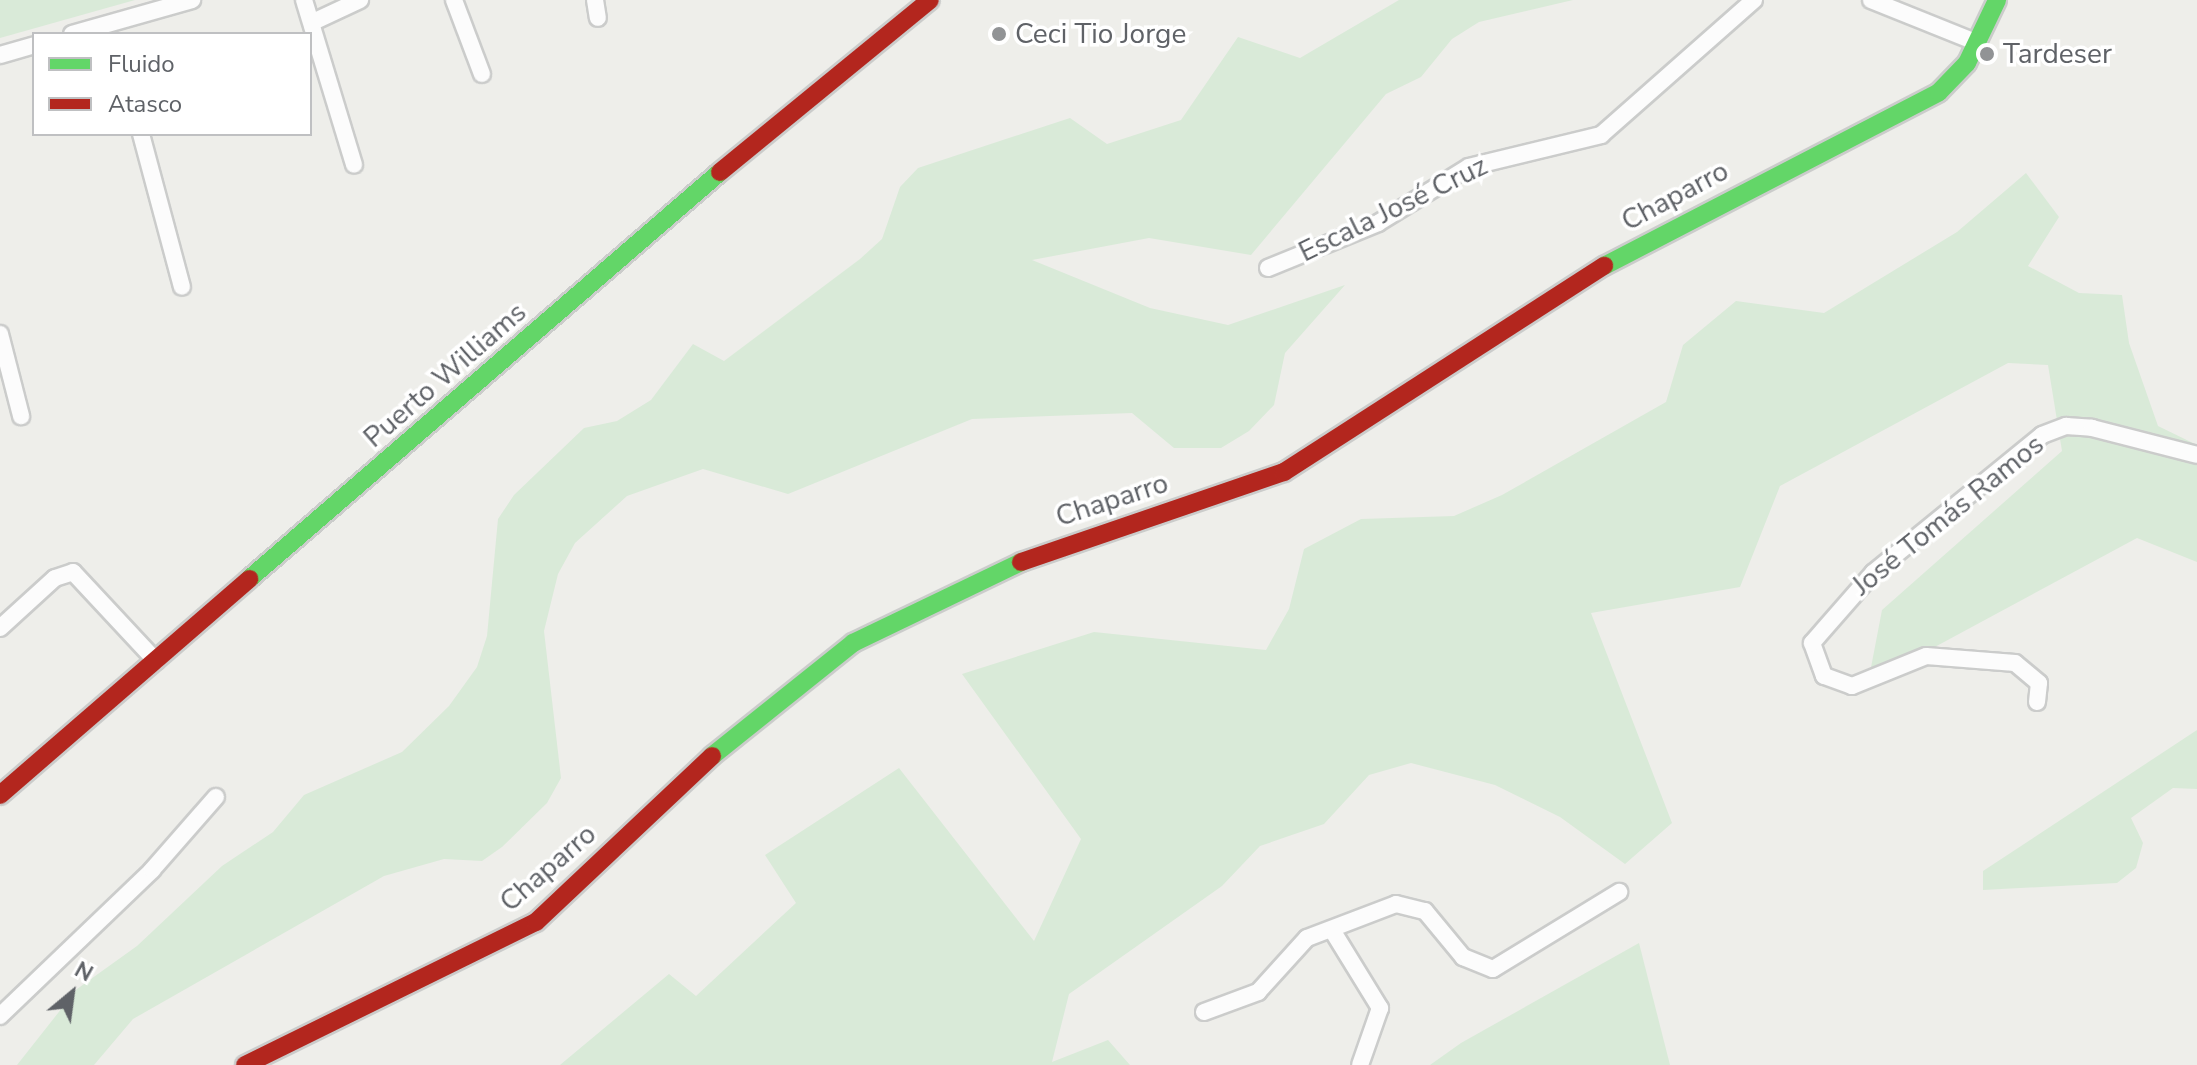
<!DOCTYPE html>
<html>
<head>
<meta charset="utf-8">
<style>
  body { margin:0 }
  #map { position:relative; width:2197px; height:1065px; overflow:hidden; background:#eeeeea; font-family:"Nunito Sans",sans-serif }
  div>[style] { position:absolute }
  [style*='--x'] { left:calc(var(--x)*1px); top:calc(var(--y)*1px); width:calc(var(--w)*1px); rotate:calc(var(--a)*1deg) }
  .green>* { inset:0; background:#d9ead8 }
  .roads { filter:drop-shadow(2px 0 #cbcccb) drop-shadow(-2px 0 #cbcccb) drop-shadow(0 2px #cbcccb) drop-shadow(0 -2px #cbcccb) }
  .street>* { height:16px; margin:-8px; padding:0 8px; transform-origin:8px; border-radius:8px; background:#fcfcfc }
  .fast>* { height:18px; margin:-9px; padding:0 9px; transform-origin:9px; border-radius:9px; background:#63d668 }
  .jam>* { height:18px; margin:-9px; padding:0 9px; transform-origin:9px; border-radius:9px; background:#b3261e }
  .dots>* { width:22px; height:22px; translate:-50% -50%; box-sizing:border-box; border:4px solid #fff; border-radius:50% }
  span { translate:-50% -50%; white-space:nowrap; text-align:center; line-height:1.15; -webkit-text-stroke:7px #fff; paint-order:stroke }
  .poi-label { font-size:28px; color:#5f6267 }
  .left { translate:0 -50%; text-align:left }
  .street-label { font-size:28px; color:#5f6267 }
  .legend { position:absolute; left:32px; top:32px; width:280px; height:104px; box-sizing:border-box; background:#fff; border:2px solid #bfc0c2; margin:0; padding:10px 14px; list-style:none; font-size:24px; color:#5f6267 }
  .legend li { display:flex; align-items:center; gap:16px; height:40px }
  .legend b { width:40px; border:2px solid #bfc0c2 }
  .north { position:absolute; left:32px; top:953px; width:80px; height:80px; -webkit-text-stroke:6px #fff; paint-order:stroke; rotate:29deg; font-size:22px; font-weight:700; line-height:32px; text-align:center; color:#5f6267 }
  .north::after { content:''; display:block; margin:auto; width:28px; height:36px; background:#5f6267; clip-path:polygon(50% 0,100% 100%,50% 72%,0 100%) }
</style>
</head>
<body>
<div id="map">
  <div class="green">
    <div style="clip-path:polygon(0 0,135px 0,0 38px)"></div>
    <div style="clip-path:polygon(1399px 0,1573px 0,1479px 22px,1452px 39px,1421px 77px,1386px 94px,1251px 255px,1149px 238px,1032px 260px,1150px 308px,1228px 325px,1345px 285px,1285px 353px,1274px 405px,1249px 431px,1221px 448px,1174px 448px,1132px 413px,972px 419px,788px 494px,703px 469px,627px 496px,575px 543px,558px 574px,544px 631px,561px 778px,547px 803px,502px 847px,482px 861px,444px 859px,384px 876px,133px 1019px,94px 1065px,17px 1065px,77px 989px,137px 946px,222px 866px,273px 832px,304px 795px,402px 752px,449px 706px,477px 667px,487px 636px,498px 519px,514px 495px,584px 428px,617px 421px,651px 400px,693px 344px,724px 361px,860px 259px,882px 239px,900px 187px,918px 168px,1070px 118px,1107px 144px,1181px 120px,1238px 37px,1300px 58px)"></div>
    <div style="clip-path:polygon(2026px 173px,2059px 217px,2028px 266px,2079px 293px,2122px 295px,2129px 343px,2158px 426px,2197px 445px,2197px 562px,2137px 538px,1868px 683px,1882px 610px,2062px 451px,2048px 365px,2008px 363px,1780px 486px,1740px 587px,1591px 613px,1672px 823px,1625px 864px,1560px 817px,1495px 785px,1411px 763px,1369px 775px,1324px 824px,1260px 846px,1222px 886px,1069px 994px,1052px 1062px,1108px 1040px,1130px 1065px,560px 1065px,669px 974px,696px 996px,796px 903px,765px 855px,899px 768px,1034px 941px,1081px 839px,962px 674px,1094px 632px,1266px 650px,1289px 609px,1304px 549px,1361px 519px,1454px 516px,1502px 495px,1666px 402px,1683px 345px,1736px 301px,1824px 313px,1957px 232px)"></div>
    <div style="clip-path:polygon(2197px 730px,2197px 789px,2173px 788px,2131px 818px,2143px 843px,2136px 868px,2117px 883px,1983px 890px,1983px 871px)"></div>
    <div style="clip-path:polygon(1639px 943px,1670px 1065px,1430px 1065px,1461px 1043px)"></div>
  </div>
  <div class="roads">
    <div class="street">
      <div style="--x:304;--y:0;--w:172;--a:73.1"></div>
      <div style="--x:454;--y:0;--w:79;--a:69.3"></div>
      <div style="--x:595;--y:0;--w:18;--a:81"></div>
      <div style="--x:1871;--y:0;--w:115;--a:21.9"></div>
      <div style="--x:313;--y:22;--w:52;--a:-25.1"></div>
      <div style="--x:72;--y:34;--w:125;--a:-15.8"></div>
      <div style="--x:0;--y:55;--w:35;--a:-16"></div>
      <div style="--x:141;--y:134;--w:158;--a:75"></div>
      <div style="--x:1268;--y:268;--w:119;--a:-22.2"></div>
      <div style="--x:1378;--y:223;--w:107;--a:-31.6"></div>
      <div style="--x:1469;--y:167;--w:136;--a:-13.6"></div>
      <div style="--x:1601;--y:135;--w:204;--a:-41.4"></div>
      <div style="--x:0;--y:334;--w:85;--a:75.6"></div>
      <div style="--x:0;--y:628;--w:74;--a:-42.3"></div>
      <div style="--x:55;--y:578;--w:19;--a:-18"></div>
      <div style="--x:73;--y:572;--w:122;--a:47"></div>
      <div style="--x:2037;--y:702;--w:19;--a:-84"></div>
      <div style="--x:2039;--y:683;--w:31;--a:-140"></div>
      <div style="--x:2015;--y:663;--w:89;--a:-175.5"></div>
      <div style="--x:1926;--y:656;--w:80;--a:157.9"></div>
      <div style="--x:1852;--y:686;--w:30;--a:-160"></div>
      <div style="--x:1824;--y:676;--w:35;--a:-110"></div>
      <div style="--x:1812;--y:643;--w:93;--a:-48.9"></div>
      <div style="--x:1873;--y:573;--w:218;--a:-39.2"></div>
      <div style="--x:2042;--y:435;--w:26;--a:-21"></div>
      <div style="--x:2066;--y:426;--w:26;--a:4"></div>
      <div style="--x:2092;--y:428;--w:108;--a:14.4"></div>
      <div style="--x:1332;--y:930;--w:92;--a:58.4"></div>
      <div style="--x:1380;--y:1008;--w:60;--a:109.3"></div>
      <div style="--x:1204;--y:1012;--w:58;--a:-20.3"></div>
      <div style="--x:1258;--y:992;--w:73;--a:-47.8"></div>
      <div style="--x:1307;--y:938;--w:95;--a:-20.9"></div>
      <div style="--x:1396;--y:904;--w:30;--a:14"></div>
      <div style="--x:1425;--y:911;--w:60;--a:50.4"></div>
      <div style="--x:1463;--y:957;--w:32;--a:22"></div>
      <div style="--x:1493;--y:969;--w:148;--a:-31.4"></div>
      <div style="--x:0;--y:1016;--w:211;--a:-43.8"></div>
      <div style="--x:152;--y:870;--w:97;--a:-48.8"></div>
    </div>
    <div class="fast">
      <div style="--x:1604;--y:266;--w:377;--a:-27.4"></div>
      <div style="--x:1939;--y:92;--w:40;--a:-46"></div>
      <div style="--x:1967;--y:63;--w:70;--a:-64.5"></div>
      <div style="--x:249;--y:579;--w:622;--a:-40.83"></div>
      <div style="--x:712;--y:756;--w:181;--a:-38.7"></div>
      <div style="--x:853;--y:643;--w:187;--a:-25.7"></div>
    </div>
    <div class="jam">
      <div style="--x:720;--y:172;--w:271;--a:-39.3"></div>
      <div style="--x:1021;--y:562;--w:278;--a:-18.9"></div>
      <div style="--x:1284;--y:472;--w:381;--a:-32.8"></div>
      <div style="--x:0;--y:795;--w:330;--a:-40.9"></div>
      <div style="--x:245;--y:1065;--w:324;--a:-26.2"></div>
      <div style="--x:536;--y:922;--w:242;--a:-43.3"></div>
    </div>
  </div>
  <div class="dots">
    <div style="left:999px;top:34px;background:#919395"></div>
    <div style="left:1987px;top:54px;background:#919395"></div>
  </div>
  <div class="poi-label">
    <span class="left" style="left:1015px;top:34px">Ceci Tio Jorge</span>
    <span class="left" style="left:2003px;top:54px">Tardeser</span>
  </div>
  <div class="street-label">
    <span style="left:1675px;top:196px;rotate:-28deg">Chaparro</span>
    <span style="left:1393px;top:209px;rotate:-26deg">Escala José Cruz</span>
    <span style="left:445px;top:375px;rotate:-41deg">Puerto Williams</span>
    <span style="left:1112px;top:500px;rotate:-18deg">Chaparro</span>
    <span style="left:1948px;top:515px;rotate:-39deg">José Tomás Ramos</span>
    <span style="left:548px;top:868px;rotate:-41deg">Chaparro</span>
  </div>
  <ul class="legend">
  <li><b style="height:10px;background:#63d668"></b>Fluido</li>
  <li><b style="height:10px;background:#b3261e"></b>Atasco</li>
  </ul>
  <div class="north">N</div>
</div>
</body>
</html>
